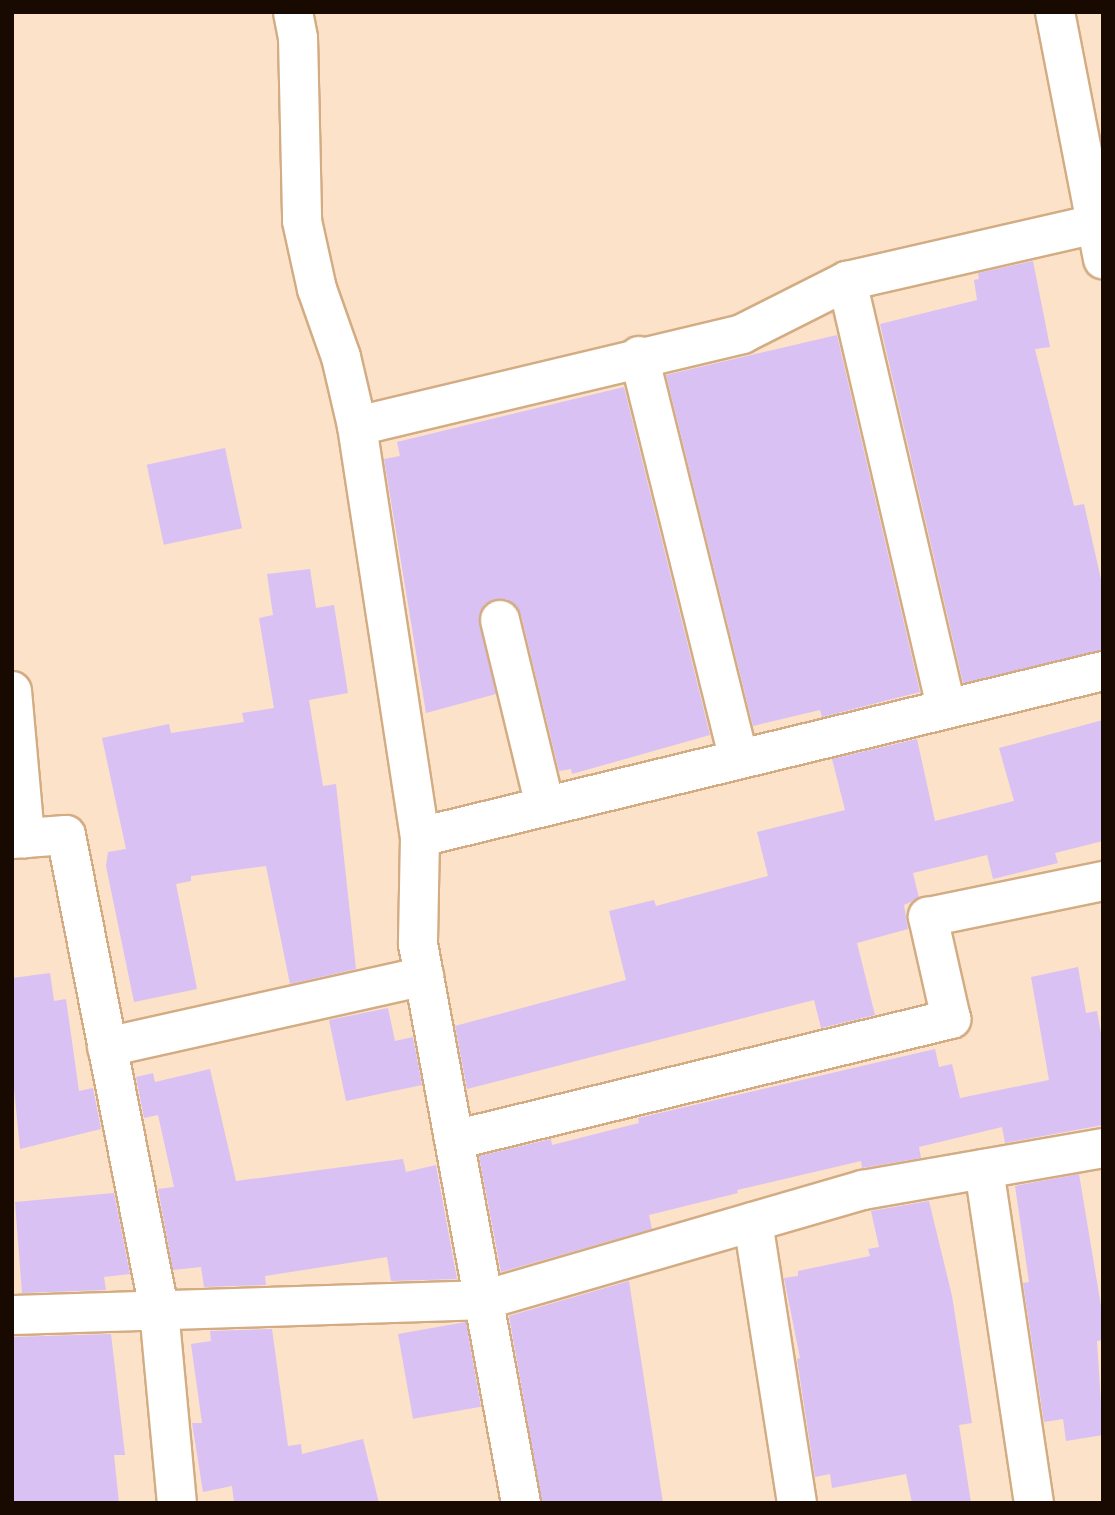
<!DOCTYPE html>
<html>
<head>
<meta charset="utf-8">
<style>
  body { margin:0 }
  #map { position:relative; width:1115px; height:1515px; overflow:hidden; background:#fbe2c9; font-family:"Titillium Web",sans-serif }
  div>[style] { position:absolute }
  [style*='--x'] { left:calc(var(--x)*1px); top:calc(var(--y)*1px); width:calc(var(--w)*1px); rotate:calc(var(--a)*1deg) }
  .building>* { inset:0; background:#dac1f3; transform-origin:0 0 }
  .roads { filter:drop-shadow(2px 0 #d3ac83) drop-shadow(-2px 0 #d3ac83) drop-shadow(0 2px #d3ac83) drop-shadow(0 -2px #d3ac83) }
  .minor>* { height:38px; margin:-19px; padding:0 19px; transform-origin:19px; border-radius:19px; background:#fff }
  span { translate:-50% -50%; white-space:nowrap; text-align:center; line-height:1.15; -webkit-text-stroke:5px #fff; paint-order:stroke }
  .frame { position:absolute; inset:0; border:14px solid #180a00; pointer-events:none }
</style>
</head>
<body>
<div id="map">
  <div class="building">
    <div style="clip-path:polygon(1033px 261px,1050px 347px,1035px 349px,1074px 506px,1084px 504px,1103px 588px,1103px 650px,963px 683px,880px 324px,977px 300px,974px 280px,979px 279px,978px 273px)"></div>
    <div style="clip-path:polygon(837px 335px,920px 692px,822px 717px,820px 710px,753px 726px,666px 375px)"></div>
    <div style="clip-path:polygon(624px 387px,710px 735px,572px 774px,571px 769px,559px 771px,521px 615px,507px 599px,485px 604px,479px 614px,496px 694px,426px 713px,384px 459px,400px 456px,397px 442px)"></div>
    <div style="left:225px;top:448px;width:82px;height:80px;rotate:78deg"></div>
    <div style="clip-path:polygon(310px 569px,316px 608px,334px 605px,348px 693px,309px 700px,323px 786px,336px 784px,356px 969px,290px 984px,266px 866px,191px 876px,191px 881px,176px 884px,197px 989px,134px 1002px,106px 866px,108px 852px,126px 849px,102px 738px,169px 724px,171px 733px,244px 722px,242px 713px,274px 708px,259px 618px,273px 615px,267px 574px)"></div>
    <div style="clip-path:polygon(1103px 720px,1103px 841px,1055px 853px,1058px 863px,993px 879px,987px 855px,913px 873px,919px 898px,904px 905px,908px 929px,857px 943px,875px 1015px,821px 1028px,814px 1000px,467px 1089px,455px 1026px,626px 980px,609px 911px,654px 900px,656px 906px,768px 876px,757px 832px,845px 810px,832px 759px,917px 739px,935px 821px,1014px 801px,999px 748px)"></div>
    <div style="clip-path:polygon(1078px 967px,1086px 1013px,1097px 1011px,1103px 1045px,1103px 1125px,1005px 1143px,1002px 1127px,919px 1147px,921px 1158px,862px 1168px,861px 1161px,737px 1190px,738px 1193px,649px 1215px,652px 1229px,501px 1272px,479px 1156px,551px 1139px,552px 1145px,639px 1123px,638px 1118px,935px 1049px,939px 1067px,952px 1064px,960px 1098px,1049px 1080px,1031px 977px)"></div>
    <div style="clip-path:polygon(50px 973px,54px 1001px,66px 999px,79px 1091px,93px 1088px,101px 1129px,20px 1149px,12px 1068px,12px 978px)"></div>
    <div style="clip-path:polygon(388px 1008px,395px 1041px,413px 1037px,422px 1085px,346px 1101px,329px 1020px)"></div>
    <div style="clip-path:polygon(210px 1069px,236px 1181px,403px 1159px,406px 1172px,436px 1165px,457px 1279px,391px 1281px,387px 1257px,265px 1276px,266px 1285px,204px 1287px,201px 1267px,173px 1270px,158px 1189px,174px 1187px,158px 1115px,144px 1118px,136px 1077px,153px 1073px,155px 1082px)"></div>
    <div style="clip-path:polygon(1079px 1174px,1103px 1318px,1103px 1340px,1097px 1341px,1103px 1435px,1066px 1441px,1063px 1419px,1044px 1422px,1023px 1283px,1029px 1282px,1015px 1186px)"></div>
    <div style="clip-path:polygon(114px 1193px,130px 1274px,104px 1277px,106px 1290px,22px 1293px,15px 1202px)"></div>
    <div style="clip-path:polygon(929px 1201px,952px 1296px,972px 1423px,959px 1425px,971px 1503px,912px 1503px,906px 1474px,832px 1488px,830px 1474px,815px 1477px,797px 1359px,800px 1358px,784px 1278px,798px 1276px,798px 1271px,870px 1256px,868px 1249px,879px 1247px,871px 1211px)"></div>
    <div style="clip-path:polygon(629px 1281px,663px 1503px,542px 1503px,509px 1316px)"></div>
    <div style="left:466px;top:1322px;width:86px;height:69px;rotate:80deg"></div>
    <div style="clip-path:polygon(272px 1329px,288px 1446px,301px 1444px,302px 1454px,363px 1439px,379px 1503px,234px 1503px,232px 1486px,203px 1492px,192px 1423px,202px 1423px,191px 1344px,211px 1341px,210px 1331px)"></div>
    <div style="clip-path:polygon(111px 1334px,125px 1455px,114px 1455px,119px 1503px,12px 1503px,12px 1337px)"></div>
  </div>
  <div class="roads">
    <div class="minor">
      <div style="--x:293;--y:12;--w:26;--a:79"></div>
      <div style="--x:298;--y:38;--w:183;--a:88.7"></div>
      <div style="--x:302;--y:221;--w:70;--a:77.6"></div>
      <div style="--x:317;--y:289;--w:72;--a:70.6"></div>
      <div style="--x:341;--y:357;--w:71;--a:76.9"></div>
      <div style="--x:357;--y:426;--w:416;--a:81.3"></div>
      <div style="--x:420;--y:837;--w:107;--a:91.1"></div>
      <div style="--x:418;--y:944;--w:568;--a:79.56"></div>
      <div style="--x:1055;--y:12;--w:252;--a:79"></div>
      <div style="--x:847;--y:281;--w:438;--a:76.9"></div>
      <div style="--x:639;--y:356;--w:413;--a:76.1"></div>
      <div style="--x:357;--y:426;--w:396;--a:-13.4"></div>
      <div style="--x:742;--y:334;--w:118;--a:-26.8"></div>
      <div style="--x:847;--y:281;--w:255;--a:-12.9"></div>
      <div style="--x:500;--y:620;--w:191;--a:76.4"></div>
      <div style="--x:12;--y:691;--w:148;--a:84.9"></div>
      <div style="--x:420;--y:837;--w:703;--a:-13.66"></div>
      <div style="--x:12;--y:839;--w:54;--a:-4.2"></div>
      <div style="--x:66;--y:835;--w:484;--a:78.9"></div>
      <div style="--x:159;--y:1310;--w:194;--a:84.7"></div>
      <div style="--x:107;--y:1047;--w:325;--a:-12.6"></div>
      <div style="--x:454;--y:1140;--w:512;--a:-13.68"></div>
      <div style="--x:951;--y:1019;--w:105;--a:-102.7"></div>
      <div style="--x:928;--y:917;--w:179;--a:-11.6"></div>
      <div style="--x:984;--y:1169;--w:338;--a:81.5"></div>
      <div style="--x:753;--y:1222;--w:284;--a:81.1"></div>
      <div style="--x:12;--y:1315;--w:472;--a:-1.8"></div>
      <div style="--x:484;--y:1300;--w:395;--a:-16.2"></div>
      <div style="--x:863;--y:1190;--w:244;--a:-9.9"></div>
    </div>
  </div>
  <div class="frame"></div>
</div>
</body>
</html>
